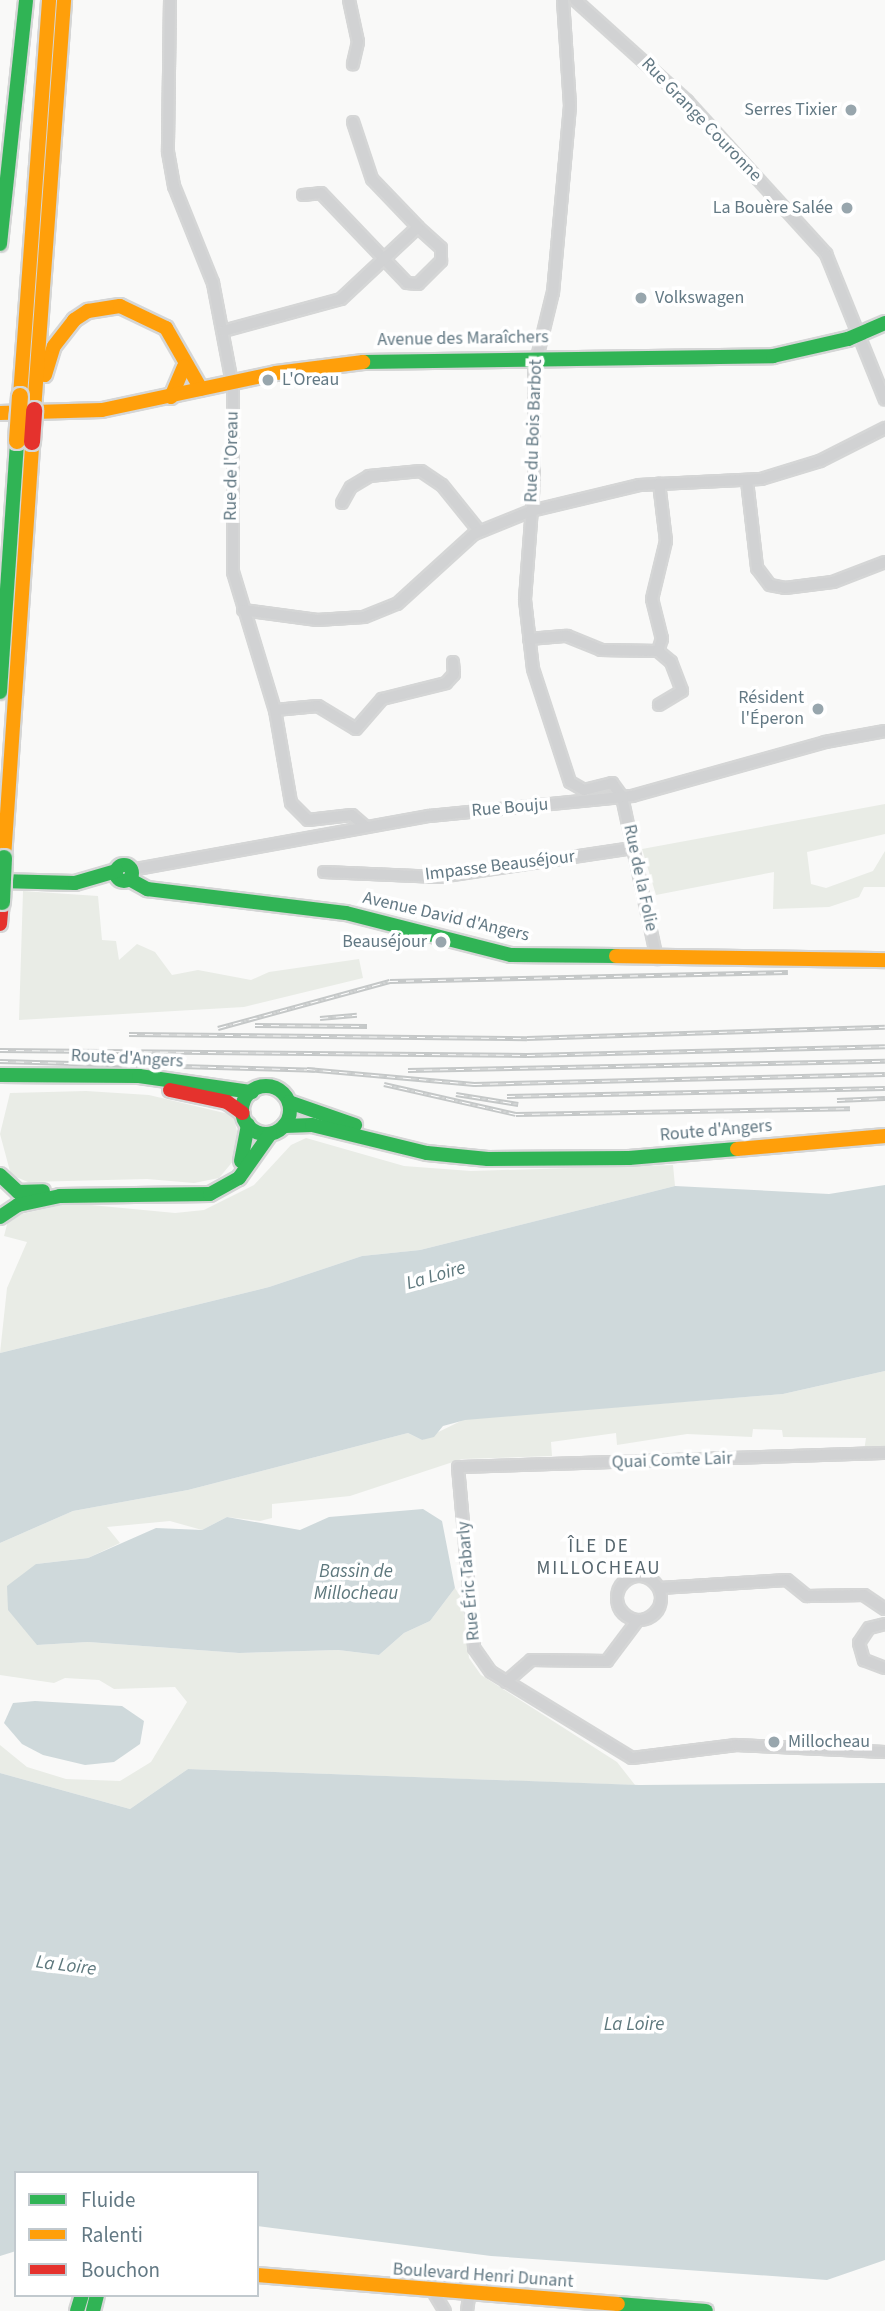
<!DOCTYPE html>
<html>
<head>
<meta charset="utf-8">
<style>
  body { margin:0 }
  #map { position:relative; width:885px; height:2311px; overflow:hidden; background:#f9f9f8; font-family:"Source Sans 3",sans-serif }
  div>[style] { position:absolute }
  [style*='--x'] { left:calc(var(--x)*1px); top:calc(var(--y)*1px); width:calc(var(--w)*1px); rotate:calc(var(--a)*1deg) }
  .green>* { inset:0; background:#e9ece6 }
  .water>* { inset:0; background:#cfd9db }
  .roads { filter:drop-shadow(2px 0 #d5d6d6) drop-shadow(-2px 0 #d5d6d6) drop-shadow(0 2px #d5d6d6) drop-shadow(0 -2px #d5d6d6) }
  .street>* { height:10px; margin:-5px; padding:0 5px; transform-origin:5px; border-radius:5px; background:#d1d2d3 }
  .street>.ring { margin:-5px; padding:0; box-sizing:content-box; background:none; border:10px solid #d1d2d3; border-radius:50% }
  .fast>* { height:14px; margin:-7px; padding:0 7px; transform-origin:7px; border-radius:7px; background:#30b455 }
  .fast>.ring { margin:-7px; padding:0; box-sizing:content-box; background:none; border:14px solid #30b455; border-radius:50% }
  .slow>* { height:14px; margin:-7px; padding:0 7px; transform-origin:7px; border-radius:7px; background:#ff9f0a }
  .jam>* { height:14px; margin:-7px; padding:0 7px; transform-origin:7px; border-radius:7px; background:#e5322d }
  .rail>* { height:5px; margin-top:-2.5px; transform-origin:0; background:repeating-linear-gradient(90deg,#fff 0 8px,#c5c8c8 0 16px); box-sizing:border-box; border-block:2px solid #c5c8c8 }
  .bridges { filter:drop-shadow(2px 0 #d5d6d6) drop-shadow(-2px 0 #d5d6d6) drop-shadow(0 2px #d5d6d6) drop-shadow(0 -2px #d5d6d6) }
  .fast-bridge>* { height:16px; margin:-8px; padding:0 8px; transform-origin:8px; border-radius:8px; background:#30b455 }
  .slow-bridge>* { height:16px; margin:-8px; padding:0 8px; transform-origin:8px; border-radius:8px; background:#ff9f0a }
  .jam-bridge>* { height:16px; margin:-8px; padding:0 8px; transform-origin:8px; border-radius:8px; background:#e5322d }
  .dots>* { width:19px; height:19px; translate:-50% -50%; box-sizing:border-box; border:4px solid #fff; border-radius:50% }
  span { translate:-50% -50%; white-space:nowrap; text-align:center; line-height:1.15; -webkit-text-stroke:7px #fff; paint-order:stroke }
  .poi-label { font-size:18px; color:#637984 }
  .right { translate:-100% -50%; text-align:right }
  .left { translate:0 -50%; text-align:left }
  .street-label { font-size:18px; color:#637984 }
  .water-label { font-size:19px; color:#5e787d; font-style:italic }
  .neighbourhood-label { font-size:19px; color:#56666e; letter-spacing:2px }
  .legend { position:absolute; left:14px; top:2171px; width:245px; height:126px; box-sizing:border-box; background:#fff; border:2px solid #c1c9ce; margin:0; padding:9px 12px; list-style:none; font-size:21px; color:#637984 }
  .legend li { display:flex; align-items:center; gap:14px; height:35px }
  .legend b { width:35px; border:2px solid #c1c9ce }
</style>
</head>
<body>
<div id="map">
  <div class="green">
    <div style="clip-path:polygon(885px 804px,885px 834px,807px 852px,811px 884px,826px 888px,873px 871px,885px 851px,885px 887px,864px 887px,859px 897px,829px 907px,773px 909px,774px 872px,656px 895px,642px 849px)"></div>
    <div style="clip-path:polygon(23px 891px,98px 896px,102px 940px,116px 941px,119px 960px,137px 944px,155px 952px,172px 975px,198px 970px,251px 980px,269px 972px,359px 959px,363px 978px,244px 1007px,19px 1020px)"></div>
    <div style="clip-path:polygon(86px 1091px,149px 1095px,233px 1115px,239px 1139px,234px 1160px,219px 1178px,194px 1183px,147px 1179px,28px 1182px,11px 1175px,0 1134px,10px 1093px)"></div>
    <div style="clip-path:polygon(306px 1138px,404px 1166px,471px 1171px,673px 1165px,675px 1186px,420px 1250px,362px 1256px,269px 1287px,0 1353px,7px 1288px,27px 1242px,4px 1236px,9px 1217px,70px 1203px,175px 1213px,204px 1210px,254px 1185px,291px 1145px)"></div>
    <div style="clip-path:polygon(885px 1371px,885px 1449px,864px 1451px,866px 1438px,783px 1437px,782px 1430px,753px 1429px,752px 1437px,687px 1434px,617px 1445px,616px 1433px,551px 1442px,552px 1456px,462px 1459px,350px 1496px,272px 1504px,272px 1518px,260px 1521px,227px 1517px,202px 1530px,170px 1521px,107px 1527px,120px 1543px,88px 1558px,36px 1564px,37px 1645px,88px 1642px,239px 1653px,338px 1650px,379px 1655px,404px 1633px,430px 1621px,455px 1588px,462px 1599px,469px 1658px,481px 1675px,617px 1762px,635px 1785px,188px 1769px,130px 1809px,0 1773px,0 1745px,27px 1767px,66px 1779px,120px 1781px,151px 1762px,187px 1702px,175px 1687px,114px 1689px,99px 1680px,65px 1678px,54px 1683px,0 1675px,0 1543px,73px 1511px,188px 1490px,408px 1433px,422px 1440px,465px 1419px,783px 1394px)"></div>
  </div>
  <div class="water">
    <div style="clip-path:polygon(885px 1185px,885px 1371px,783px 1394px,465px 1420px,443px 1426px,434px 1437px,422px 1440px,408px 1433px,188px 1490px,73px 1511px,0 1543px,0 1353px,269px 1287px,362px 1256px,420px 1250px,675px 1186px,829px 1194px)"></div>
    <div style="clip-path:polygon(423px 1509px,442px 1521px,455px 1588px,430px 1621px,404px 1633px,379px 1655px,338px 1650px,239px 1653px,88px 1642px,37px 1645px,8px 1610px,7px 1586px,36px 1564px,88px 1558px,156px 1528px,202px 1530px,227px 1517px,300px 1530px,329px 1517px)"></div>
    <div style="clip-path:polygon(35px 1701px,122px 1706px,144px 1721px,140px 1744px,114px 1762px,85px 1765px,43px 1755px,22px 1744px,4px 1723px,13px 1703px)"></div>
    <div style="clip-path:polygon(188px 1769px,639px 1785px,885px 1783px,885px 2260px,827px 2280px,491px 2256px,257px 2226px,257px 2173px,16px 2173px,16px 2251px,0 2256px,0 1773px,130px 1809px)"></div>
  </div>
  <div class="roads">
    <div class="street">
      <div style="--x:170;--y:0;--w:152;--a:90.8"></div>
      <div style="--x:168;--y:152;--w:35;--a:80"></div>
      <div style="--x:174;--y:186;--w:105;--a:68.1"></div>
      <div style="--x:213;--y:283;--w:107;--a:79.2"></div>
      <div style="--x:233;--y:388;--w:184;--a:90"></div>
      <div style="--x:233;--y:572;--w:144;--a:73.1"></div>
      <div style="--x:275;--y:710;--w:94;--a:80.2"></div>
      <div style="--x:291;--y:803;--w:24;--a:45"></div>
      <div style="--x:308;--y:820;--w:44;--a:-6.5"></div>
      <div style="--x:352;--y:815;--w:18;--a:41"></div>
      <div style="--x:349;--y:0;--w:43;--a:77.9"></div>
      <div style="--x:358;--y:42;--w:23;--a:103"></div>
      <div style="--x:563;--y:0;--w:106;--a:86.2"></div>
      <div style="--x:570;--y:106;--w:187;--a:95.2"></div>
      <div style="--x:553;--y:292;--w:80;--a:103.7"></div>
      <div style="--x:534;--y:370;--w:112;--a:90"></div>
      <div style="--x:534;--y:482;--w:118;--a:94.4"></div>
      <div style="--x:525;--y:600;--w:69;--a:83.4"></div>
      <div style="--x:533;--y:669;--w:119;--a:71.9"></div>
      <div style="--x:570;--y:782;--w:16;--a:30"></div>
      <div style="--x:584;--y:790;--w:29;--a:-14"></div>
      <div style="--x:612;--y:783;--w:17;--a:54"></div>
      <div style="--x:622;--y:797;--w:166;--a:77.8"></div>
      <div style="--x:575;--y:0;--w:151;--a:42"></div>
      <div style="--x:687;--y:101;--w:207;--a:47.7"></div>
      <div style="--x:826;--y:254;--w:157;--a:68"></div>
      <div style="--x:303;--y:195;--w:18;--a:-6"></div>
      <div style="--x:321;--y:193;--w:124;--a:46.3"></div>
      <div style="--x:407;--y:283;--w:11;--a:5"></div>
      <div style="--x:418;--y:284;--w:33;--a:-45"></div>
      <div style="--x:441;--y:261;--w:13;--a:-90"></div>
      <div style="--x:441;--y:248;--w:31;--a:-138"></div>
      <div style="--x:223;--y:331;--w:122;--a:-15.2"></div>
      <div style="--x:341;--y:299;--w:105;--a:-43.1"></div>
      <div style="--x:418;--y:227;--w:66;--a:-133.8"></div>
      <div style="--x:372;--y:179;--w:60;--a:-108.4"></div>
      <div style="--x:747;--y:481;--w:88;--a:83.4"></div>
      <div style="--x:757;--y:568;--w:21;--a:53"></div>
      <div style="--x:770;--y:585;--w:15;--a:11"></div>
      <div style="--x:785;--y:588;--w:48;--a:-7.1"></div>
      <div style="--x:833;--y:582;--w:56;--a:-21"></div>
      <div style="--x:342;--y:503;--w:18;--a:-61"></div>
      <div style="--x:351;--y:487;--w:21;--a:-31"></div>
      <div style="--x:369;--y:476;--w:52;--a:-5.5"></div>
      <div style="--x:421;--y:471;--w:25;--a:34"></div>
      <div style="--x:442;--y:485;--w:59;--a:51.2"></div>
      <div style="--x:243;--y:610;--w:75;--a:7.7"></div>
      <div style="--x:317;--y:620;--w:47;--a:-3.7"></div>
      <div style="--x:364;--y:617;--w:35;--a:-22"></div>
      <div style="--x:397;--y:604;--w:104;--a:-42.3"></div>
      <div style="--x:474;--y:534;--w:61;--a:-22"></div>
      <div style="--x:531;--y:511;--w:111;--a:-13.5"></div>
      <div style="--x:639;--y:485;--w:122;--a:-2.8"></div>
      <div style="--x:761;--y:479;--w:62;--a:-17"></div>
      <div style="--x:820;--y:461;--w:73;--a:-26.9"></div>
      <div style="--x:529;--y:639;--w:38;--a:-5"></div>
      <div style="--x:567;--y:636;--w:37;--a:22"></div>
      <div style="--x:601;--y:650;--w:57;--a:1"></div>
      <div style="--x:658;--y:651;--w:13;--a:-72"></div>
      <div style="--x:662;--y:639;--w:41;--a:-104"></div>
      <div style="--x:652;--y:599;--w:60;--a:-76.4"></div>
      <div style="--x:666;--y:541;--w:58;--a:-96.9"></div>
      <div style="--x:658;--y:651;--w:17;--a:40"></div>
      <div style="--x:671;--y:662;--w:31;--a:69"></div>
      <div style="--x:682;--y:691;--w:27;--a:149"></div>
      <div style="--x:275;--y:710;--w:43;--a:-5.3"></div>
      <div style="--x:318;--y:706;--w:44;--a:31.2"></div>
      <div style="--x:356;--y:729;--w:40;--a:-49"></div>
      <div style="--x:382;--y:699;--w:66;--a:-14"></div>
      <div style="--x:446;--y:683;--w:12;--a:-48"></div>
      <div style="--x:454;--y:674;--w:12;--a:-95"></div>
      <div style="--x:131;--y:870;--w:303;--a:-10.3"></div>
      <div style="--x:429;--y:816;--w:204;--a:-5.6"></div>
      <div style="--x:632;--y:796;--w:200;--a:-15.6"></div>
      <div style="--x:825;--y:742;--w:61;--a:-10.4"></div>
      <div style="--x:324;--y:872;--w:115;--a:2.5"></div>
      <div style="--x:439;--y:877;--w:196;--a:-8.5"></div>
      <div style="--x:885;--y:1453;--w:427;--a:178.1"></div>
      <div style="--x:458;--y:1467;--w:182;--a:84.9"></div>
      <div style="--x:474;--y:1648;--w:29;--a:55"></div>
      <div style="--x:491;--y:1672;--w:165;--a:31.4"></div>
      <div style="--x:632;--y:1758;--w:105;--a:-7.1"></div>
      <div style="--x:736;--y:1745;--w:149;--a:2.7"></div>
      <div class="ring" style="left:617px;top:1576px;width:34px;height:34px"></div>
      <div style="--x:660;--y:1588;--w:127;--a:-3.6"></div>
      <div style="--x:787;--y:1580;--w:26;--a:39"></div>
      <div style="--x:807;--y:1596;--w:57;--a:-1"></div>
      <div style="--x:864;--y:1595;--w:25;--a:34"></div>
      <div style="--x:885;--y:1624;--w:16;--a:166"></div>
      <div style="--x:869;--y:1628;--w:18;--a:124"></div>
      <div style="--x:859;--y:1643;--w:18;--a:74"></div>
      <div style="--x:864;--y:1660;--w:22;--a:21"></div>
      <div style="--x:506;--y:1682;--w:33;--a:-41"></div>
      <div style="--x:531;--y:1660;--w:76;--a:0.8"></div>
      <div style="--x:607;--y:1661;--w:50;--a:-53.1"></div>
      <div style="--x:434;--y:2293;--w:21;--a:59"></div>
      <div style="--x:467;--y:2311;--w:15;--a:-82"></div>
    </div>
    <div class="fast">
      <div style="--x:0;--y:244;--w:245;--a:-83.9"></div>
      <div style="--x:363;--y:362;--w:410;--a:-0.8"></div>
      <div style="--x:773;--y:356;--w:77;--a:-12.8"></div>
      <div style="--x:848;--y:339;--w:40;--a:-23.4"></div>
      <div style="--x:0;--y:692;--w:252;--a:-86.1"></div>
      <div class="ring" style="left:116px;top:865px;width:2px;height:2px"></div>
      <div style="--x:129;--y:879;--w:21;--a:29"></div>
      <div style="--x:147;--y:889;--w:200;--a:6.9"></div>
      <div style="--x:346;--y:913;--w:170;--a:14.3"></div>
      <div style="--x:511;--y:955;--w:105;--a:0.5"></div>
      <div style="--x:0;--y:881;--w:75;--a:1.5"></div>
      <div style="--x:75;--y:883;--w:43;--a:-16.3"></div>
      <div style="--x:0;--y:1075;--w:139;--a:0.4"></div>
      <div style="--x:139;--y:1076;--w:114;--a:8.1"></div>
      <div class="ring" style="left:242px;top:1086px;width:34px;height:34px"></div>
      <div style="--x:289;--y:1102;--w:70;--a:19.2"></div>
      <div style="--x:284;--y:1126;--w:28;--a:-2"></div>
      <div style="--x:312;--y:1125;--w:118;--a:13.7"></div>
      <div style="--x:427;--y:1153;--w:61;--a:5.6"></div>
      <div style="--x:488;--y:1159;--w:141;--a:-0.4"></div>
      <div style="--x:629;--y:1158;--w:108;--a:-4.8"></div>
      <div style="--x:241;--y:1161;--w:37;--a:-79"></div>
      <div style="--x:0;--y:1175;--w:25;--a:43"></div>
      <div style="--x:18;--y:1192;--w:25;--a:-2"></div>
      <div style="--x:0;--y:1217;--w:22;--a:-34"></div>
      <div style="--x:18;--y:1205;--w:43;--a:-12.1"></div>
      <div style="--x:60;--y:1196;--w:150;--a:-0.8"></div>
      <div style="--x:210;--y:1194;--w:33;--a:-29"></div>
      <div style="--x:239;--y:1178;--w:54;--a:-54.8"></div>
      <div style="--x:618;--y:2304;--w:88;--a:4.5"></div>
      <div style="--x:77;--y:2311;--w:17;--a:-73"></div>
      <div style="--x:93;--y:2311;--w:16;--a:-76"></div>
    </div>
    <div class="slow">
      <div style="--x:45;--y:375;--w:30;--a:-73"></div>
      <div style="--x:54;--y:346;--w:33;--a:-52"></div>
      <div style="--x:74;--y:320;--w:17;--a:-33"></div>
      <div style="--x:88;--y:311;--w:32;--a:-9"></div>
      <div style="--x:120;--y:306;--w:51;--a:25.6"></div>
      <div style="--x:166;--y:328;--w:70;--a:60.2"></div>
      <div style="--x:20;--y:396;--w:397;--a:-85.8"></div>
      <div style="--x:171;--y:397;--w:33;--a:-67"></div>
      <div style="--x:34;--y:410;--w:411;--a:-85.8"></div>
      <div style="--x:0;--y:413;--w:102;--a:-1.7"></div>
      <div style="--x:102;--y:410;--w:178;--a:-12"></div>
      <div style="--x:276;--y:373;--w:88;--a:-7.2"></div>
      <div style="--x:4;--y:858;--w:417;--a:-86.1"></div>
      <div style="--x:616;--y:956;--w:269;--a:0.9"></div>
      <div style="--x:737;--y:1149;--w:149;--a:-5"></div>
      <div style="--x:257;--y:2275;--w:362;--a:4.6"></div>
    </div>
    <div class="jam">
      <div style="--x:0;--y:924;--w:22;--a:-85"></div>
      <div style="--x:170;--y:1090;--w:58;--a:11.9"></div>
      <div style="--x:227;--y:1102;--w:19;--a:35"></div>
    </div>
  </div>
  <div class="rail">
    <div style="--x:320;--y:1018;--w:37;--a:-5"></div>
    <div style="--x:255;--y:1025;--w:112;--a:0.5"></div>
    <div style="--x:218;--y:1028;--w:178;--a:-15.3"></div>
    <div style="--x:390;--y:981;--w:398;--a:-1.3"></div>
    <div style="--x:129;--y:1034;--w:398;--a:0.6"></div>
    <div style="--x:527;--y:1038;--w:358;--a:-1.8"></div>
    <div style="--x:0;--y:1050;--w:527;--a:0.54"></div>
    <div style="--x:527;--y:1055;--w:358;--a:-1.4"></div>
    <div style="--x:0;--y:1061;--w:315;--a:1.6"></div>
    <div style="--x:307;--y:1069;--w:168;--a:5.1"></div>
    <div style="--x:474;--y:1084;--w:411;--a:-1.4"></div>
    <div style="--x:408;--y:1070;--w:477;--a:-1.1"></div>
    <div style="--x:384;--y:1084;--w:135;--a:12.8"></div>
    <div style="--x:516;--y:1114;--w:334;--a:-1"></div>
    <div style="--x:456;--y:1094;--w:63;--a:9.2"></div>
    <div style="--x:507;--y:1096;--w:378;--a:-1.2"></div>
    <div style="--x:837;--y:1100;--w:48;--a:-2.4"></div>
  </div>
  <div class="bridges">
    <div class="fast-bridge">
      <div style="--x:2;--y:902;--w:44;--a:-87.4"></div>
    </div>
    <div class="slow-bridge">
      <div style="--x:17;--y:441;--w:45;--a:-86.2"></div>
    </div>
    <div class="jam-bridge">
      <div style="--x:32;--y:442;--w:32;--a:-86"></div>
    </div>
  </div>
  <div class="dots">
    <div style="left:851px;top:110px;background:#98a6ad"></div>
    <div style="left:847px;top:208px;background:#98a6ad"></div>
    <div style="left:641px;top:298px;background:#98a6ad"></div>
    <div style="left:268px;top:380px;background:#98a6ad"></div>
    <div style="left:818px;top:709px;background:#98a6ad"></div>
    <div style="left:441px;top:942px;background:#98a6ad"></div>
    <div style="left:774px;top:1742px;background:#98a6ad"></div>
  </div>
  <div class="poi-label">
    <span class="right" style="left:837px;top:110px">Serres Tixier</span>
    <span class="right" style="left:833px;top:208px">La Bouère Salée</span>
    <span class="left" style="left:655px;top:298px">Volkswagen</span>
    <span class="left" style="left:282px;top:380px">L'Oreau</span>
    <span class="right" style="left:804px;top:709px">Résident<br>l'Éperon</span>
    <span class="right" style="left:427px;top:942px">Beauséjour</span>
    <span class="left" style="left:788px;top:1742px">Millocheau</span>
  </div>
  <div class="street-label">
    <span style="left:701px;top:120px;rotate:46deg">Rue Grange Couronne</span>
    <span style="left:463px;top:339px;rotate:-1deg">Avenue des Maraîchers</span>
    <span style="left:534px;top:431px;rotate:-88deg">Rue du Bois Barbot</span>
    <span style="left:232px;top:466px;rotate:-89deg">Rue de l'Oreau</span>
    <span style="left:510px;top:808px;rotate:-5deg">Rue Bouju</span>
    <span style="left:500px;top:866px;rotate:-7deg">Impasse Beauséjour</span>
    <span style="left:640px;top:878px;rotate:78deg">Rue de la Folie</span>
    <span style="left:446px;top:917px;rotate:13deg">Avenue David d'Angers</span>
    <span style="left:127px;top:1059px;rotate:3deg">Route d'Angers</span>
    <span style="left:716px;top:1131px;rotate:-5deg">Route d'Angers</span>
    <span style="left:672px;top:1461px;rotate:-2deg">Quai Comte Lair</span>
    <span style="left:469px;top:1581px;rotate:-95deg">Rue Éric Tabarly</span>
    <span style="left:483px;top:2276px;rotate:4deg">Boulevard Henri Dunant</span>
  </div>
  <div class="water-label">
    <span style="left:436px;top:1276px;rotate:-16deg">La Loire</span>
    <span style="left:356px;top:1583px">Bassin de<br>Millocheau</span>
    <span style="left:66px;top:1966px;rotate:7deg">La Loire</span>
    <span style="left:634px;top:2025px">La Loire</span>
  </div>
  <div class="neighbourhood-label">
    <span style="left:599px;top:1558px">ÎLE DE<br>MILLOCHEAU</span>
  </div>
  <ul class="legend">
  <li><b style="height:9px;background:#30b455"></b>Fluide</li>
  <li><b style="height:9px;background:#ff9f0a"></b>Ralenti</li>
  <li><b style="height:9px;background:#e5322d"></b>Bouchon</li>
  </ul>
</div>
</body>
</html>
